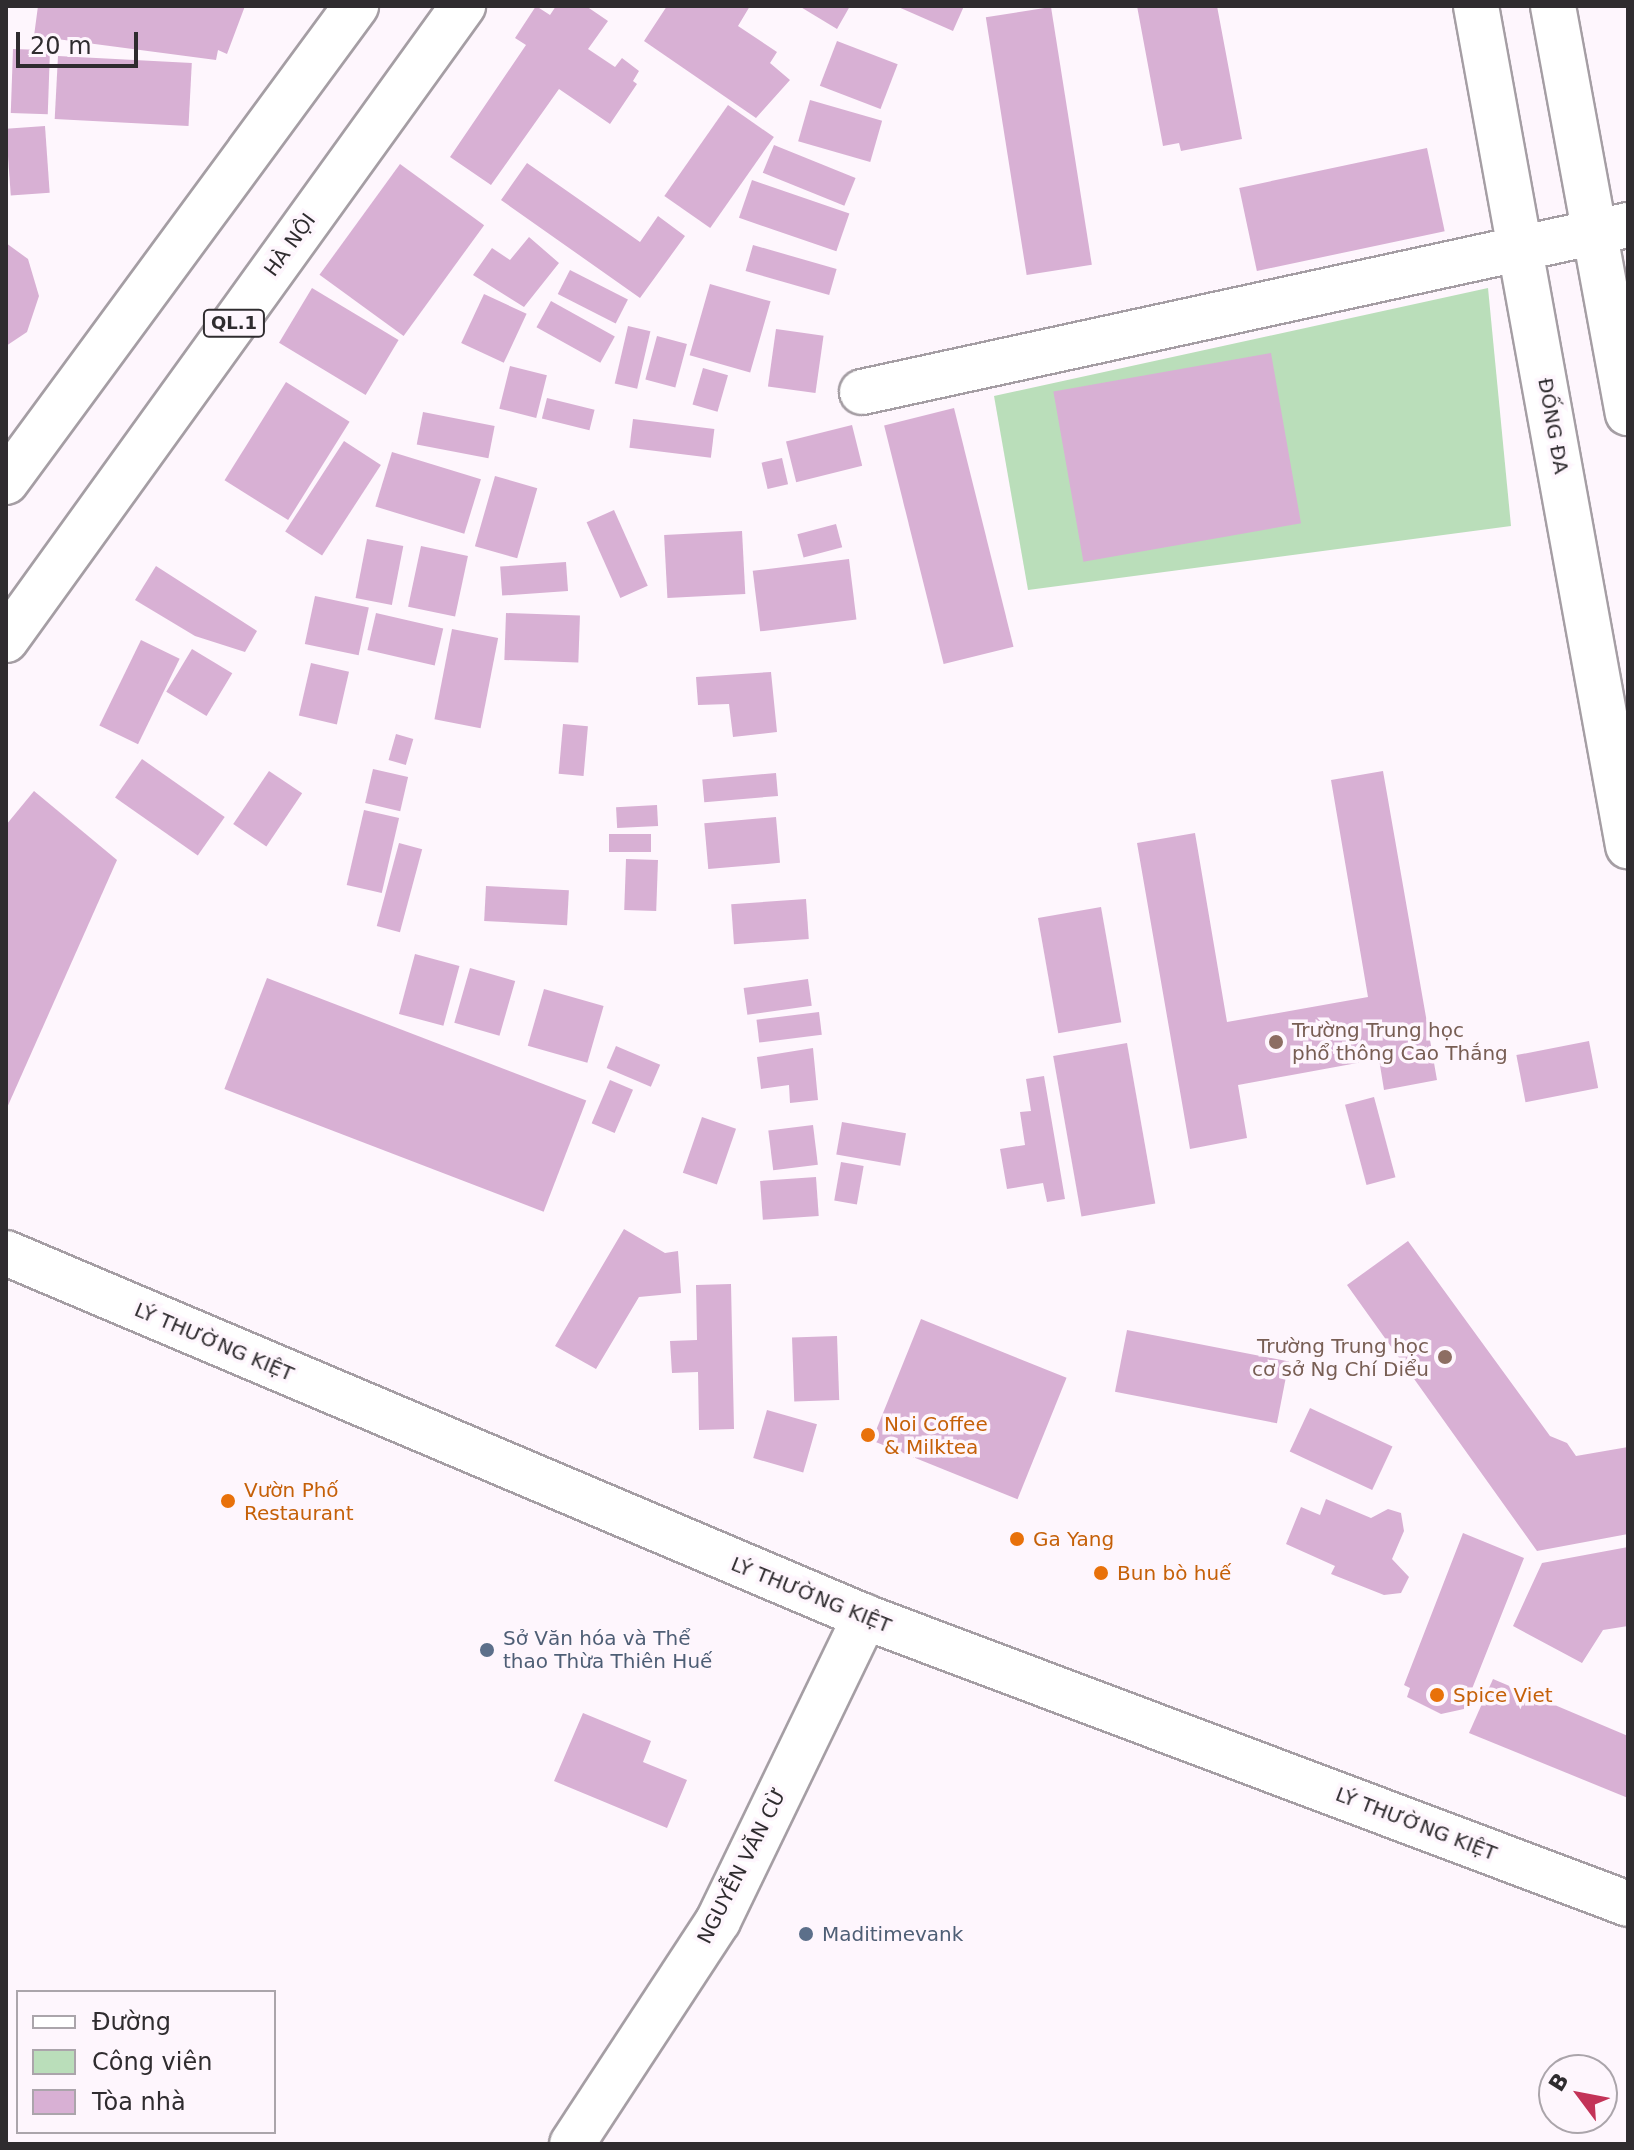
<!DOCTYPE html>
<html>
<head>
<meta charset="utf-8">
<style>
  body { margin:0 }
  #map { position:relative; width:1634px; height:2150px; overflow:hidden; background:#fef6fd; font-family:"DejaVu Sans",sans-serif }
  div>[style] { position:absolute }
  [style*='--x'] { left:calc(var(--x)*1px); top:calc(var(--y)*1px); width:calc(var(--w)*1px); rotate:calc(var(--a)*1deg) }
  .green>* { inset:0; background:#badeba }
  .building>* { inset:0; background:#d8b0d4; transform-origin:0 0 }
  .roads { filter:drop-shadow(2px 0 #a59ea4) drop-shadow(-2px 0 #a59ea4) drop-shadow(0 2px #a59ea4) drop-shadow(0 -2px #a59ea4) }
  .minor>* { height:44px; margin:-22px; padding:0 22px; transform-origin:22px; border-radius:22px; background:#fff }
  .major>* { height:44px; margin:-22px; padding:0 22px; transform-origin:22px; border-radius:22px; background:#fff }
  .dots>* { width:22px; height:22px; translate:-50% -50%; box-sizing:border-box; border:4px solid #fef6fd; border-radius:50% }
  span { translate:-50% -50%; white-space:nowrap; text-align:center; line-height:1.15; -webkit-text-stroke:7px #fef6fd; paint-order:stroke }
  .shield-label span { padding:2px 6px; background:#fef6fd; border:2px solid; border-radius:6px; -webkit-text-stroke-width:0 }
  .shield-label { font-size:18px; color:#2f2c2f; font-weight:700 }
  .street-label { font-size:20px; color:#2f2c2f }
  .education-label { font-size:20px; color:#785e54 }
  .left { translate:0 -50%; text-align:left }
  .right { translate:-100% -50%; text-align:right }
  .food-label { font-size:20px; color:#c56008 }
  .service-label { font-size:20px; color:#4e5e75 }
  .frame { position:absolute; inset:0; border:8px solid #2f2c2f; pointer-events:none }
  .legend { position:absolute; left:16px; top:1990px; width:260px; height:144px; box-sizing:border-box; background:#fef6fd; border:2px solid #aba5ab; margin:0; padding:10px 14px; list-style:none; font-size:24px; color:#2f2c2f }
  .legend li { display:flex; align-items:center; gap:16px; height:40px }
  .legend b { width:40px; border:2px solid #aba5ab }
  .north { position:absolute; left:1538px; top:2054px; width:80px; height:80px; box-sizing:border-box; background:#fef6fd; border:2px solid #aba5ab; border-radius:50%; rotate:302deg; font-size:22px; font-weight:700; line-height:32px; text-align:center; color:#2f2c2f }
  .north::after { content:''; display:block; margin:auto; width:28px; height:36px; background:#c33358; clip-path:polygon(50% 0,100% 100%,50% 72%,0 100%) }
  .scale { position:absolute; left:16px; top:32px; width:122px; height:36px; box-sizing:border-box; border:4px solid #2f2c2f; border-top:0; padding-left:10px; font-size:24px; line-height:28px; white-space:nowrap; color:#2f2c2f; -webkit-text-stroke:6px #fef6fd; paint-order:stroke }
</style>
</head>
<body>
<div id="map">
  <div class="green">
    <div style="clip-path:polygon(1488px 288px,1511px 526px,1028px 590px,994px 396px)"></div>
  </div>
  <div class="building">
    <div style="clip-path:polygon(38px 6px,245px 6px,227px 54px,218px 50px,216px 60px,34px 36px)"></div>
    <div style="clip-path:polygon(536px 6px,550px 15px,556px 6px,586px 6px,608px 21px,588px 49px,615px 67px,622px 58px,639px 71px,633px 81px,637px 84px,610px 124px,559px 89px,491px 185px,450px 157px,526px 45px,515px 38px)"></div>
    <div style="clip-path:polygon(667px 6px,750px 6px,738px 26px,777px 52px,770px 63px,790px 80px,756px 118px,644px 41px)"></div>
    <div style="clip-path:polygon(799px 6px,850px 6px,837px 29px)"></div>
    <div style="clip-path:polygon(896px 6px,964px 6px,953px 31px)"></div>
    <div style="clip-path:polygon(1137px 6px,1217px 6px,1242px 139px,1181px 151px,1179px 143px,1163px 146px)"></div>
    <div style="left:1051px;top:7px;width:261px;height:66px;rotate:81deg"></div>
    <div style="left:837px;top:41px;width:65px;height:48px;rotate:21deg"></div>
    <div style="left:13px;top:49px;width:37px;height:64px;rotate:2deg"></div>
    <div style="left:58px;top:56px;width:134px;height:63px;rotate:3deg"></div>
    <div style="left:810px;top:100px;width:75px;height:43px;rotate:16deg"></div>
    <div style="left:728px;top:105px;width:56px;height:111px;rotate:35deg"></div>
    <div style="left:45px;top:126px;width:67px;height:39px;rotate:86deg"></div>
    <div style="left:774px;top:145px;width:88px;height:30px;rotate:22deg"></div>
    <div style="left:1427px;top:148px;width:85px;height:192px;rotate:78deg"></div>
    <div style="clip-path:polygon(527px 163px,640px 242px,658px 216px,685px 236px,640px 298px,501px 200px)"></div>
    <div style="left:400px;top:164px;width:104px;height:137px;rotate:36deg"></div>
    <div style="left:752px;top:180px;width:103px;height:40px;rotate:19deg"></div>
    <div style="clip-path:polygon(529px 237px,559px 263px,524px 307px,473px 275px,492px 248px,510px 260px)"></div>
    <div style="clip-path:polygon(6px 243px,28px 259px,39px 296px,27px 332px,6px 346px)"></div>
    <div style="left:753px;top:245px;width:87px;height:27px;rotate:16deg"></div>
    <div style="left:570px;top:270px;width:65px;height:27px;rotate:27deg"></div>
    <div style="left:710px;top:284px;width:63px;height:74px;rotate:16deg"></div>
    <div style="left:312px;top:288px;width:101px;height:64px;rotate:31deg"></div>
    <div style="left:484px;top:294px;width:47px;height:54px;rotate:25deg"></div>
    <div style="left:551px;top:301px;width:73px;height:30px;rotate:29deg"></div>
    <div style="left:628px;top:326px;width:23px;height:59px;rotate:13deg"></div>
    <div style="left:776px;top:329px;width:48px;height:58px;rotate:8deg"></div>
    <div style="left:657px;top:336px;width:31px;height:45px;rotate:15deg"></div>
    <div style="left:1271px;top:353px;width:173px;height:221px;rotate:80deg"></div>
    <div style="left:510px;top:366px;width:38px;height:44px;rotate:14deg"></div>
    <div style="left:703px;top:368px;width:26px;height:38px;rotate:16deg"></div>
    <div style="left:286px;top:382px;width:75px;height:116px;rotate:32deg"></div>
    <div style="left:547px;top:398px;width:49px;height:21px;rotate:14deg"></div>
    <div style="left:954px;top:408px;width:246px;height:72px;rotate:76deg"></div>
    <div style="left:423px;top:412px;width:73px;height:33px;rotate:11deg"></div>
    <div style="left:633px;top:419px;width:82px;height:29px;rotate:7deg"></div>
    <div style="left:852px;top:425px;width:42px;height:68px;rotate:76deg"></div>
    <div style="left:344px;top:441px;width:44px;height:108px;rotate:33deg"></div>
    <div style="left:392px;top:452px;width:93px;height:57px;rotate:17deg"></div>
    <div style="left:782px;top:458px;width:27px;height:21px;rotate:77deg"></div>
    <div style="left:495px;top:476px;width:44px;height:73px;rotate:16deg"></div>
    <div style="left:614px;top:510px;width:83px;height:30px;rotate:66deg"></div>
    <div style="left:836px;top:524px;width:24px;height:40px;rotate:75deg"></div>
    <div style="left:742px;top:531px;width:63px;height:78px;rotate:87deg"></div>
    <div style="left:367px;top:539px;width:37px;height:60px;rotate:11deg"></div>
    <div style="left:421px;top:546px;width:48px;height:62px;rotate:12deg"></div>
    <div style="left:849px;top:559px;width:61px;height:97px;rotate:83deg"></div>
    <div style="left:566px;top:562px;width:29px;height:66px;rotate:86deg"></div>
    <div style="clip-path:polygon(156px 566px,257px 631px,245px 652px,195px 636px,135px 600px)"></div>
    <div style="left:315px;top:596px;width:55px;height:49px;rotate:12deg"></div>
    <div style="left:376px;top:613px;width:69px;height:38px;rotate:13deg"></div>
    <div style="left:506px;top:613px;width:74px;height:47px;rotate:2deg"></div>
    <div style="left:452px;top:629px;width:47px;height:92px;rotate:11deg"></div>
    <div style="left:141px;top:640px;width:43px;height:95px;rotate:26deg"></div>
    <div style="left:192px;top:649px;width:47px;height:50px;rotate:31deg"></div>
    <div style="left:311px;top:663px;width:39px;height:54px;rotate:13deg"></div>
    <div style="clip-path:polygon(771px 672px,777px 732px,733px 737px,729px 704px,698px 705px,696px 677px)"></div>
    <div style="left:563px;top:724px;width:25px;height:50px;rotate:5deg"></div>
    <div style="left:396px;top:734px;width:18px;height:27px;rotate:16deg"></div>
    <div style="left:142px;top:759px;width:101px;height:47px;rotate:35deg"></div>
    <div style="left:373px;top:769px;width:36px;height:35px;rotate:13deg"></div>
    <div style="left:269px;top:771px;width:40px;height:64px;rotate:34deg"></div>
    <div style="clip-path:polygon(1383px 771px,1437px 1080px,1384px 1090px,1379px 1059px,1238px 1085px,1247px 1138px,1190px 1149px,1137px 843px,1195px 833px,1227px 1022px,1368px 997px,1331px 780px)"></div>
    <div style="left:776px;top:773px;width:23px;height:74px;rotate:85deg"></div>
    <div style="clip-path:polygon(34px 791px,117px 860px,6px 1110px,6px 825px)"></div>
    <div style="left:657px;top:805px;width:21px;height:41px;rotate:87deg"></div>
    <div style="left:364px;top:810px;width:36px;height:77px;rotate:13deg"></div>
    <div style="left:776px;top:817px;width:46px;height:72px;rotate:85deg"></div>
    <div style="left:609px;top:834px;width:42px;height:18px"></div>
    <div style="left:399px;top:843px;width:24px;height:86px;rotate:15deg"></div>
    <div style="left:626px;top:859px;width:32px;height:51px;rotate:2deg"></div>
    <div style="left:486px;top:886px;width:83px;height:35px;rotate:3deg"></div>
    <div style="left:806px;top:899px;width:40px;height:75px;rotate:86deg"></div>
    <div style="left:1101px;top:907px;width:117px;height:64px;rotate:80deg"></div>
    <div style="left:415px;top:954px;width:46px;height:62px;rotate:15deg"></div>
    <div style="left:470px;top:968px;width:47px;height:57px;rotate:16deg"></div>
    <div style="left:267px;top:978px;width:342px;height:119px;rotate:21deg"></div>
    <div style="left:808px;top:979px;width:27px;height:65px;rotate:82deg"></div>
    <div style="left:544px;top:989px;width:62px;height:59px;rotate:16deg"></div>
    <div style="left:819px;top:1012px;width:23px;height:63px;rotate:83deg"></div>
    <div style="left:1589px;top:1041px;width:48px;height:74px;rotate:79deg"></div>
    <div style="left:1127px;top:1043px;width:163px;height:75px;rotate:80deg"></div>
    <div style="left:616px;top:1046px;width:48px;height:24px;rotate:23deg"></div>
    <div style="clip-path:polygon(813px 1048px,818px 1100px,790px 1103px,789px 1085px,761px 1089px,757px 1057px)"></div>
    <div style="clip-path:polygon(1044px 1076px,1065px 1199px,1047px 1202px,1043px 1183px,1007px 1189px,1000px 1149px,1025px 1145px,1020px 1112px,1031px 1111px,1026px 1079px)"></div>
    <div style="left:610px;top:1080px;width:25px;height:47px;rotate:23deg"></div>
    <div style="left:1374px;top:1097px;width:83px;height:30px;rotate:75deg"></div>
    <div style="left:702px;top:1117px;width:36px;height:59px;rotate:19deg"></div>
    <div style="left:842px;top:1122px;width:65px;height:33px;rotate:10deg"></div>
    <div style="left:813px;top:1125px;width:40px;height:45px;rotate:83deg"></div>
    <div style="left:841px;top:1162px;width:23px;height:39px;rotate:10deg"></div>
    <div style="left:816px;top:1177px;width:39px;height:56px;rotate:86deg"></div>
    <div style="clip-path:polygon(624px 1229px,665px 1253px,678px 1251px,681px 1293px,639px 1297px,596px 1369px,555px 1346px)"></div>
    <div style="clip-path:polygon(1408px 1241px,1550px 1436px,1567px 1443px,1576px 1456px,1628px 1447px,1628px 1534px,1537px 1551px,1347px 1285px)"></div>
    <div style="clip-path:polygon(731px 1284px,734px 1429px,699px 1430px,698px 1372px,672px 1373px,670px 1341px,697px 1340px,696px 1285px)"></div>
    <div style="left:921px;top:1319px;width:157px;height:131px;rotate:22deg"></div>
    <div style="left:1127px;top:1330px;width:165px;height:63px;rotate:11deg"></div>
    <div style="left:837px;top:1336px;width:64px;height:45px;rotate:88deg"></div>
    <div style="left:1310px;top:1408px;width:91px;height:48px;rotate:25deg"></div>
    <div style="left:767px;top:1410px;width:52px;height:50px;rotate:16deg"></div>
    <div style="clip-path:polygon(1326px 1499px,1371px 1518px,1388px 1509px,1401px 1513px,1404px 1531px,1392px 1559px,1409px 1577px,1401px 1593px,1384px 1595px,1331px 1574px,1335px 1566px,1286px 1544px,1301px 1507px,1320px 1515px)"></div>
    <div style="clip-path:polygon(1463px 1533px,1524px 1558px,1464px 1709px,1441px 1714px,1407px 1697px,1410px 1688px,1404px 1685px)"></div>
    <div style="clip-path:polygon(1628px 1547px,1628px 1626px,1603px 1630px,1582px 1663px,1513px 1626px,1542px 1563px)"></div>
    <div style="clip-path:polygon(1493px 1679px,1628px 1736px,1628px 1798px,1469px 1733px)"></div>
    <div style="clip-path:polygon(583px 1713px,651px 1741px,643px 1762px,687px 1780px,667px 1828px,554px 1781px)"></div>
  </div>
  <div class="roads">
    <div class="minor">
      <div style="--x:1476;--y:6;--w:854;--a:79.74"></div>
      <div style="--x:1553;--y:6;--w:414;--a:79.6"></div>
      <div style="--x:862;--y:392;--w:784;--a:-12.3"></div>
      <div style="--x:6;--y:1253;--w:933;--a:22.96"></div>
      <div style="--x:865;--y:1617;--w:815;--a:20.61"></div>
      <div style="--x:572;--y:2144;--w:267;--a:-56.8"></div>
      <div style="--x:718;--y:1921;--w:338;--a:-64.2"></div>
    </div>
    <div class="major">
      <div style="--x:6;--y:482;--w:591;--a:-53.67"></div>
      <div style="--x:6;--y:640;--w:782;--a:-54.22"></div>
    </div>
  </div>
  <div class="dots">
    <div style="left:1276px;top:1042px;background:#8d6e63"></div>
    <div style="left:1445px;top:1357px;background:#8d6e63"></div>
    <div style="left:868px;top:1435px;background:#e8710a"></div>
    <div style="left:228px;top:1501px;background:#e8710a"></div>
    <div style="left:1017px;top:1539px;background:#e8710a"></div>
    <div style="left:1101px;top:1573px;background:#e8710a"></div>
    <div style="left:487px;top:1650px;background:#5c6f8a"></div>
    <div style="left:1437px;top:1695px;background:#e8710a"></div>
    <div style="left:806px;top:1934px;background:#5c6f8a"></div>
  </div>
  <div class="shield-label">
    <span style="left:234px;top:323px">QL.1</span>
  </div>
  <div class="street-label">
    <span style="left:290px;top:245px;rotate:-54deg">HÀ NỘI</span>
    <span style="left:1553px;top:426px;rotate:80deg">ĐỐNG ĐA</span>
    <span style="left:214px;top:1342px;rotate:23deg">LÝ THƯỜNG KIỆT</span>
    <span style="left:811px;top:1595px;rotate:22deg">LÝ THƯỜNG KIỆT</span>
    <span style="left:1416px;top:1824px;rotate:21deg">LÝ THƯỜNG KIỆT</span>
    <span style="left:742px;top:1866px;rotate:-63deg">NGUYỄN VĂN CỪ</span>
  </div>
  <div class="education-label">
    <span class="left" style="left:1292px;top:1042px">Trường Trung học<br>phổ thông Cao Thắng</span>
    <span class="right" style="left:1429px;top:1358px">Trường Trung học<br>cơ sở Ng Chí Diểu</span>
  </div>
  <div class="food-label">
    <span class="left" style="left:884px;top:1436px">Noi Coffee<br>&amp; Milktea</span>
    <span class="left" style="left:244px;top:1502px">Vườn Phố<br>Restaurant</span>
    <span class="left" style="left:1033px;top:1539px">Ga Yang</span>
    <span class="left" style="left:1117px;top:1573px">Bun bò huế</span>
    <span class="left" style="left:1453px;top:1695px">Spice Viet</span>
  </div>
  <div class="service-label">
    <span class="left" style="left:503px;top:1650px">Sở Văn hóa và Thể<br>thao Thừa Thiên Huế</span>
    <span class="left" style="left:822px;top:1934px">Maditimevank</span>
  </div>
  <div class="frame"></div>
  <ul class="legend">
  <li><b style="height:10px;background:#fff"></b>Đường</li>
  <li><b style="height:22px;background:#badeba"></b>Công viên</li>
  <li><b style="height:22px;background:#d8b0d4"></b>Tòa nhà</li>
  </ul>
  <div class="north">B</div>
  <div class="scale">20 m</div>
</div>
</body>
</html>
